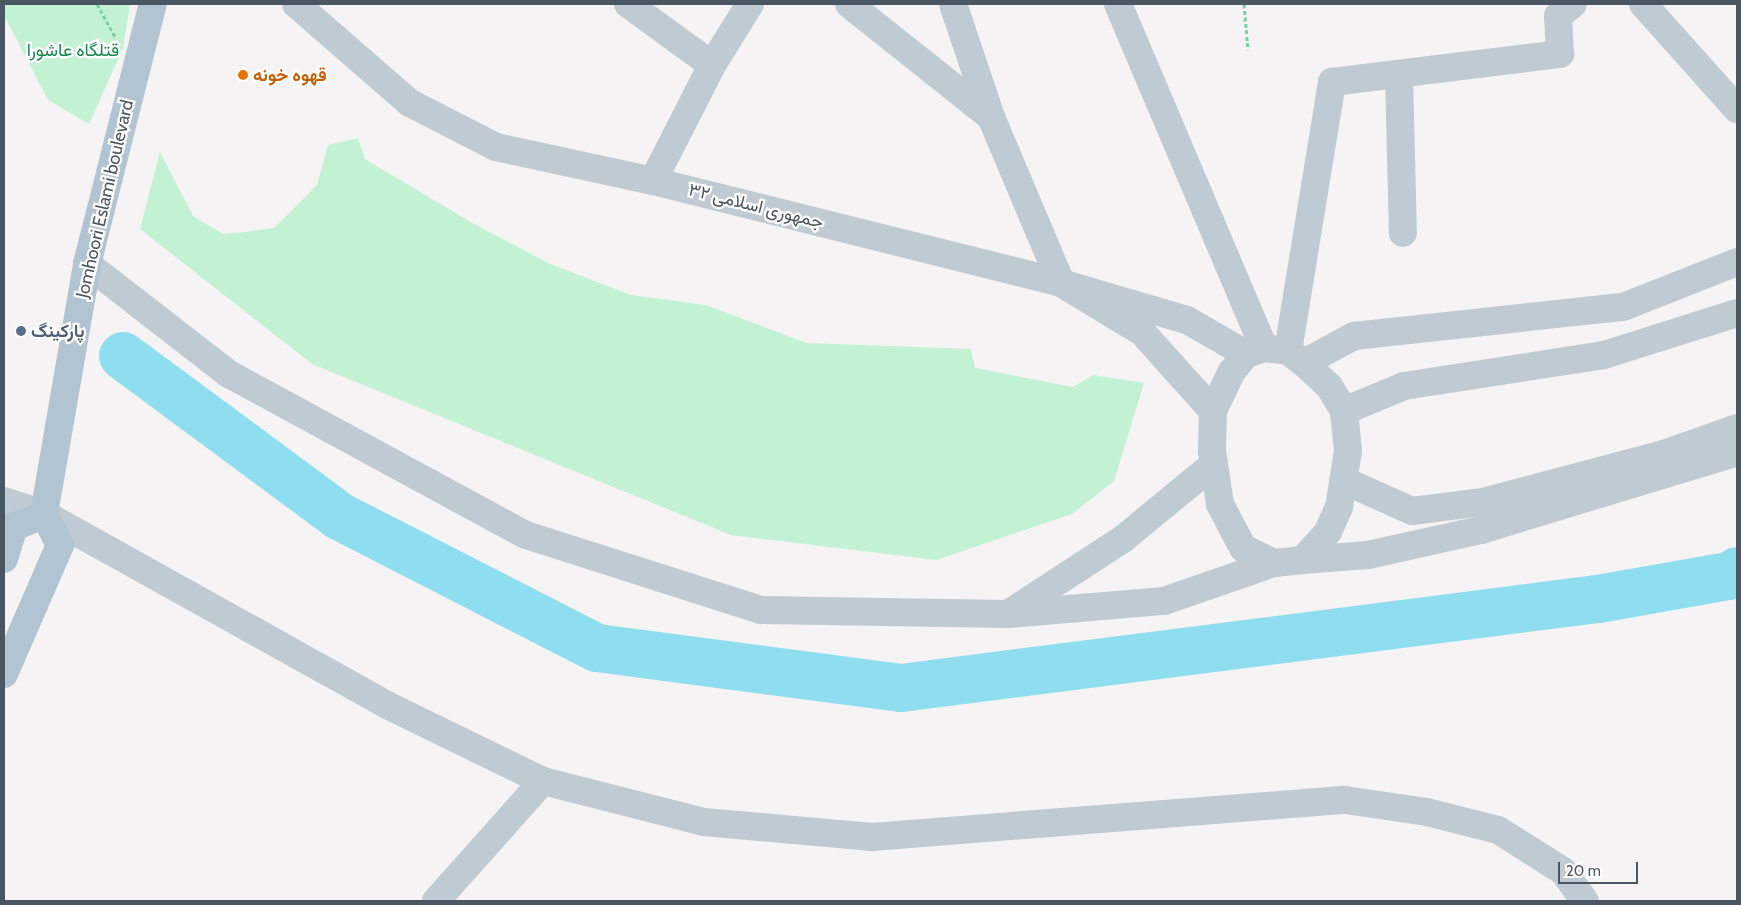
<!DOCTYPE html>
<html>
<head>
<meta charset="utf-8">
<style>
  body { margin:0 }
  #map { position:relative; width:1741px; height:905px; overflow:hidden; background:#f5f3f3; font-family:Cabin,Vazirmatn,sans-serif }
  div>[style] { position:absolute }
  [style*='--x'] { left:calc(var(--x)*1px); top:calc(var(--y)*1px); width:calc(var(--w)*1px); rotate:calc(var(--a)*1deg) }
  .green>* { inset:0; background:#c2f1d3 }
  .river>* { height:48px; margin:-24px; padding:0 24px; transform-origin:24px; border-radius:24px; background:#8fdeef }
  .path>* { height:3px; margin-top:-1.5px; transform-origin:0; background:repeating-linear-gradient(90deg,#79d1a3 0 4px,transparent 0 6.5px) }
  .minor>* { height:28px; margin:-14px; padding:0 14px; transform-origin:14px; border-radius:14px; background:#c0cad2 }
  .major>* { height:28px; margin:-14px; padding:0 14px; transform-origin:14px; border-radius:14px; background:#b2c3d1 }
  .dots>* { width:14px; height:14px; translate:-50% -50%; box-sizing:border-box; border:2px solid #fff; border-radius:50% }
  span { translate:-50% -50%; white-space:nowrap; text-align:center; line-height:1.15; -webkit-text-stroke:4.5px #fff; paint-order:stroke }
  .park-label { font-size:18px; color:#16864b }
  .food-label { font-size:18px; color:#c56008; font-weight:700 }
  .left { translate:0 -50%; text-align:left }
  .street-label { font-size:18px; color:#4a5661 }
  .service-label { font-size:18px; color:#4e5e75; font-weight:700 }
  .frame { position:absolute; inset:0; border:5px solid #4a5661; pointer-events:none }
  .scale { position:absolute; left:1558px; top:862px; width:80px; height:22px; box-sizing:border-box; border:2px solid #4a5661; border-top:0; padding-left:6px; font-size:15px; line-height:18px; white-space:nowrap; color:#4a5661; -webkit-text-stroke:4px #fff; paint-order:stroke }
</style>
</head>
<body>
<div id="map">
  <div class="green">
    <div style="clip-path:polygon(4px 4px,130px 4px,123px 48px,89px 124px,48px 100px,4px 15px)"></div>
    <div style="clip-path:polygon(358px 138px,365px 159px,474px 224px,550px 264px,631px 295px,706px 305px,806px 343px,971px 349px,975px 368px,1073px 387px,1093px 375px,1144px 383px,1114px 481px,1072px 514px,936px 560px,731px 535px,312px 364px,140px 229px,160px 152px,193px 216px,223px 234px,245px 232px,274px 228px,317px 185px,328px 145px)"></div>
  </div>
  <div class="river">
    <div style="--x:123;--y:356;--w:269;--a:36.5"></div>
    <div style="--x:339;--y:516;--w:290;--a:27.1"></div>
    <div style="--x:597;--y:648;--w:307;--a:7.5"></div>
    <div style="--x:901;--y:688;--w:703;--a:-7.28"></div>
    <div style="--x:1598;--y:599;--w:133;--a:-10"></div>
    <div style="--x:1729;--y:576;--w:9;--a:-32"></div>
  </div>
  <div class="path">
    <div style="--x:97;--y:4;--w:39;--a:61"></div>
    <div style="--x:1244;--y:4;--w:46;--a:85"></div>
  </div>
  <div class="minor">
    <div style="--x:296;--y:4;--w:151;--a:41"></div>
    <div style="--x:410;--y:103;--w:97;--a:27.1"></div>
    <div style="--x:496;--y:147;--w:161;--a:12.2"></div>
    <div style="--x:653;--y:181;--w:421;--a:14"></div>
    <div style="--x:1061;--y:283;--w:131;--a:16.4"></div>
    <div style="--x:1187;--y:320;--w:68;--a:30"></div>
    <div style="--x:628;--y:4;--w:104;--a:36"></div>
    <div style="--x:849;--y:4;--w:181;--a:38.5"></div>
    <div style="--x:953;--y:4;--w:119;--a:71.4"></div>
    <div style="--x:991;--y:117;--w:180;--a:67.1"></div>
    <div style="--x:1061;--y:283;--w:95;--a:31.2"></div>
    <div style="--x:1142;--y:332;--w:106;--a:48.1"></div>
    <div style="--x:1118;--y:4;--w:374;--a:67"></div>
    <div style="--x:1643;--y:4;--w:141;--a:48.2"></div>
    <div style="--x:1399;--y:74;--w:159;--a:88.6"></div>
    <div style="--x:653;--y:181;--w:130;--a:-63"></div>
    <div style="--x:712;--y:65;--w:72;--a:-58.1"></div>
    <div style="--x:87;--y:264;--w:180;--a:37.8"></div>
    <div style="--x:229;--y:374;--w:338;--a:28.5"></div>
    <div style="--x:526;--y:535;--w:247;--a:17.7"></div>
    <div style="--x:761;--y:610;--w:247;--a:0.9"></div>
    <div style="--x:1008;--y:614;--w:157;--a:-4.8"></div>
    <div style="--x:1164;--y:601;--w:116;--a:-19.1"></div>
    <div style="--x:1264;--y:348;--w:24;--a:7"></div>
    <div style="--x:1288;--y:351;--w:20;--a:37"></div>
    <div style="--x:1304;--y:363;--w:34;--a:43"></div>
    <div style="--x:1329;--y:386;--w:29;--a:59"></div>
    <div style="--x:1344;--y:411;--w:40;--a:84.3"></div>
    <div style="--x:1348;--y:451;--w:57;--a:99.1"></div>
    <div style="--x:1339;--y:507;--w:27;--a:114"></div>
    <div style="--x:1328;--y:532;--w:38;--a:132"></div>
    <div style="--x:1303;--y:560;--w:29;--a:174"></div>
    <div style="--x:1274;--y:563;--w:34;--a:-154"></div>
    <div style="--x:1243;--y:548;--w:50;--a:-117.6"></div>
    <div style="--x:1220;--y:504;--w:54;--a:-98.6"></div>
    <div style="--x:1212;--y:451;--w:40;--a:-88.6"></div>
    <div style="--x:1213;--y:411;--w:42;--a:-64.7"></div>
    <div style="--x:1231;--y:373;--w:24;--a:-52"></div>
    <div style="--x:1246;--y:354;--w:19;--a:-18"></div>
    <div style="--x:1288;--y:351;--w:273;--a:-80.7"></div>
    <div style="--x:1332;--y:82;--w:230;--a:-7"></div>
    <div style="--x:1560;--y:54;--w:38;--a:-93"></div>
    <div style="--x:1558;--y:16;--w:19;--a:-39"></div>
    <div style="--x:1304;--y:363;--w:57;--a:-28.4"></div>
    <div style="--x:1354;--y:336;--w:271;--a:-6.2"></div>
    <div style="--x:1623;--y:307;--w:123;--a:-21.5"></div>
    <div style="--x:1344;--y:411;--w:65;--a:-22.6"></div>
    <div style="--x:1404;--y:386;--w:202;--a:-8.8"></div>
    <div style="--x:1604;--y:355;--w:139;--a:-17.5"></div>
    <div style="--x:1345;--y:481;--w:73;--a:24.1"></div>
    <div style="--x:1412;--y:511;--w:72;--a:-7.2"></div>
    <div style="--x:1483;--y:502;--w:187;--a:-14.9"></div>
    <div style="--x:1664;--y:454;--w:77;--a:-19.6"></div>
    <div style="--x:4;--y:501;--w:42;--a:18"></div>
    <div style="--x:44;--y:514;--w:393;--a:29.1"></div>
    <div style="--x:387;--y:705;--w:174;--a:26"></div>
    <div style="--x:543;--y:781;--w:166;--a:14.3"></div>
    <div style="--x:704;--y:822;--w:169;--a:5.1"></div>
    <div style="--x:872;--y:837;--w:474;--a:-4.5"></div>
    <div style="--x:1345;--y:800;--w:83;--a:8.3"></div>
    <div style="--x:1427;--y:812;--w:73;--a:14.2"></div>
    <div style="--x:1498;--y:830;--w:77;--a:32.2"></div>
    <div style="--x:1563;--y:871;--w:37;--a:54"></div>
    <div style="--x:1303;--y:560;--w:65;--a:-4.4"></div>
    <div style="--x:1368;--y:555;--w:116;--a:-12.5"></div>
    <div style="--x:1481;--y:530;--w:268;--a:-16.9"></div>
    <div style="--x:1011;--y:612;--w:134;--a:-33.1"></div>
    <div style="--x:1123;--y:539;--w:118;--a:-39.5"></div>
    <div style="--x:436;--y:901;--w:161;--a:-48.3"></div>
  </div>
  <div class="major">
    <div style="--x:44;--y:514;--w:254;--a:-80.2"></div>
    <div style="--x:87;--y:264;--w:268;--a:-75.8"></div>
    <div style="--x:4;--y:559;--w:34;--a:-73"></div>
    <div style="--x:14;--y:527;--w:33;--a:-23"></div>
    <div style="--x:4;--y:674;--w:141;--a:-66.5"></div>
    <div style="--x:60;--y:545;--w:35;--a:-117"></div>
  </div>
  <div class="dots">
    <div style="left:243px;top:75px;background:#e8710a"></div>
    <div style="left:21px;top:331px;background:#5c6f8a"></div>
  </div>
  <div class="park-label">
    <span style="left:73px;top:50px">قتلگاه عاشورا</span>
  </div>
  <div class="food-label">
    <span class="left" style="left:253px;top:75px">قهوه خونه</span>
  </div>
  <div class="street-label">
    <span style="left:105px;top:199px;rotate:-77deg">Jomhoori Eslami boulevard</span>
    <span style="left:756px;top:206px;rotate:14deg">جمهوری اسلامی ۳۲</span>
  </div>
  <div class="service-label">
    <span class="left" style="left:31px;top:331px">پارکینگ</span>
  </div>
  <div class="frame"></div>
  <div class="scale">20 m</div>
</div>
</body>
</html>
